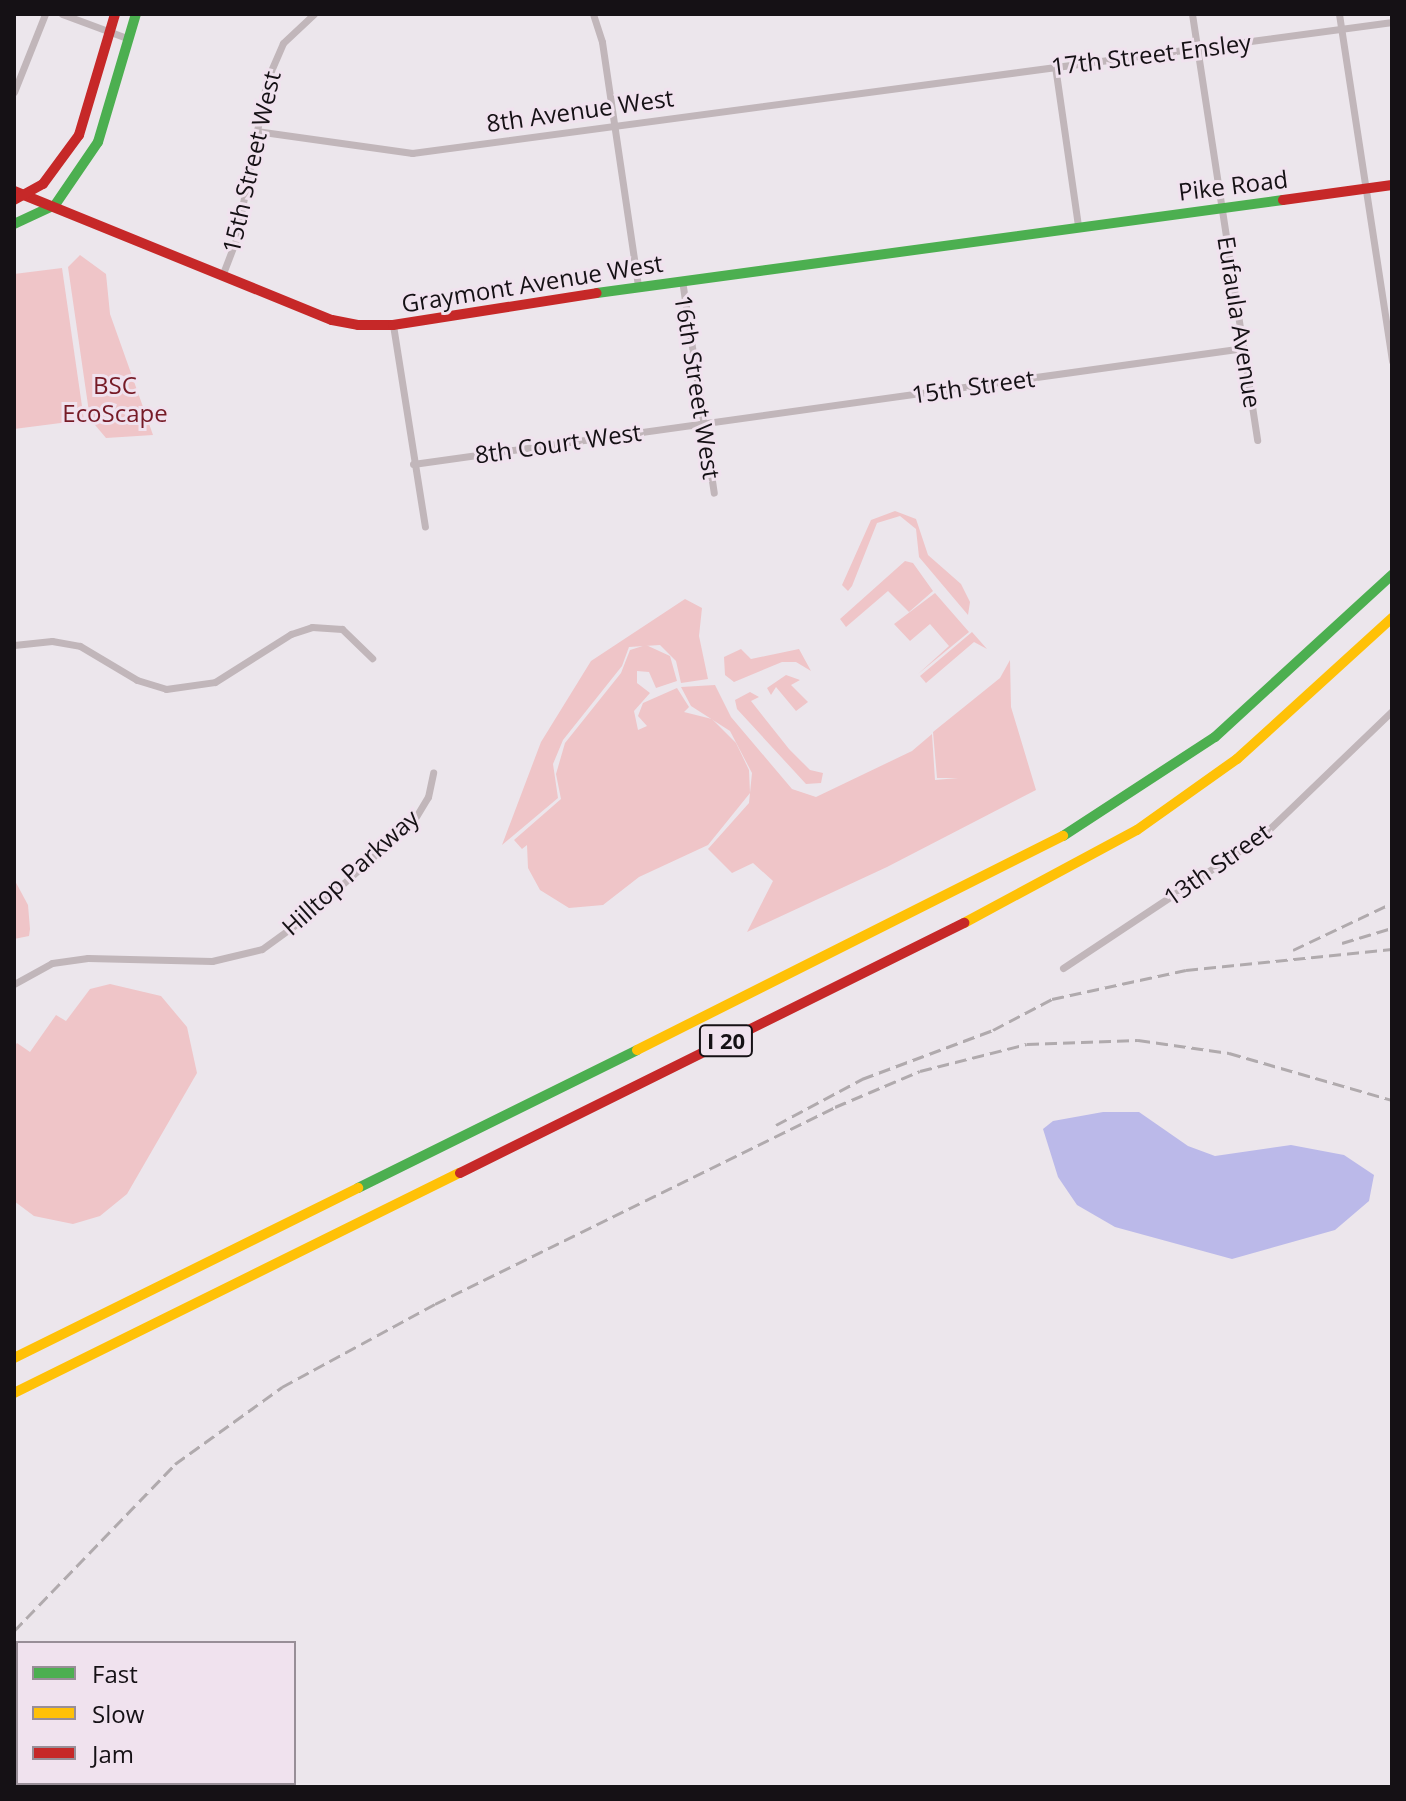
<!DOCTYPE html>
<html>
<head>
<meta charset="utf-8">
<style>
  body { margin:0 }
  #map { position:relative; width:1406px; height:1801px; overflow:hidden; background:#ece6ec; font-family:"Open Sans",sans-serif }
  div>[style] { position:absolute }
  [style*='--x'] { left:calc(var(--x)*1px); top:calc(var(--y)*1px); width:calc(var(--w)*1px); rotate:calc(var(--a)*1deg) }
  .green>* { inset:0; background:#efc5c8 }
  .water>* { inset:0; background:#bbb9e9 }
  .street>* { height:7px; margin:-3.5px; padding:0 3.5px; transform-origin:3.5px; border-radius:3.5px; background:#c1b6ba }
  .fast>* { height:10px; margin:-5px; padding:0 5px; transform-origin:5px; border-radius:5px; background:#4caf50 }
  .slow>* { height:10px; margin:-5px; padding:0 5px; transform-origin:5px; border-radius:5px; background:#ffc107 }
  .jam>* { height:10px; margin:-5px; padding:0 5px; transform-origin:5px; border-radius:5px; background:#c62828 }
  .rail>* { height:3px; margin-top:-1.5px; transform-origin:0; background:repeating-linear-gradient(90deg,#b0aaad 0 12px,transparent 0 18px) }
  span { translate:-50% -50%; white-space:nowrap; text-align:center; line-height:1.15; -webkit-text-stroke:6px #f0e2ee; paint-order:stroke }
  .shield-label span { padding:2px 6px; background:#f0e2ee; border:2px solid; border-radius:6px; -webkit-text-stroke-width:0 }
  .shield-label { font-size:22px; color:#151115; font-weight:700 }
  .street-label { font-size:24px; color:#151115 }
  .park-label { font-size:24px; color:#761a26 }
  .frame { position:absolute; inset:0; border:16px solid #151115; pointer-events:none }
  .legend { position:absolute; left:16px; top:1641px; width:280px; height:144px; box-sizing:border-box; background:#f0e2ee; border:2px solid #988e97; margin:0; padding:10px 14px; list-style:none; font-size:24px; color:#151115 }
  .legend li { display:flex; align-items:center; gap:16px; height:40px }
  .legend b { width:40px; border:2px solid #988e97 }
</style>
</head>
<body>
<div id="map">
  <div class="green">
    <div style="clip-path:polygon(80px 255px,106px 274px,110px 314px,153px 435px,106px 438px,90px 419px,68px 267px)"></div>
    <div style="clip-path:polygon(62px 268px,84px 420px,14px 429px,14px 274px)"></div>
    <div style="clip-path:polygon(895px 511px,916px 519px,928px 555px,961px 584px,970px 602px,968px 615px,919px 557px,916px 529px,900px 516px,877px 523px,852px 586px,848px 591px,842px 585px,871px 520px)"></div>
    <div style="clip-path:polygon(905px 561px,913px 563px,933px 591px,909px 612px,888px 591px,846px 627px,840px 619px)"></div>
    <div style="clip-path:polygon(935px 593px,969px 632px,918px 674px,949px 646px,930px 624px,910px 641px,894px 624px)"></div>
    <div style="clip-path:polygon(685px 599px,702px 608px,699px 636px,708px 679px,681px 683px,676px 661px,660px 645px,629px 647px,622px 666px,563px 740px,553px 764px,558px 798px,502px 845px,541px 742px,591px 661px)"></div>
    <div style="clip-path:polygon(972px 632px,987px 649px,974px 642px,926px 683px,920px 676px)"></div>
    <div style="clip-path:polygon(646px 645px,670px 656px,677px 681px,656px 688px,649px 672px,637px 671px,637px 683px,650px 693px,634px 711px,638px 730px,647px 726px,638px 716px,643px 703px,677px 688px,689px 707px,684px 712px,712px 719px,736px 743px,749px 770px,750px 793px,708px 845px,639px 877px,603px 905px,569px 908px,540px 890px,528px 868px,527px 845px,522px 849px,514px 840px,561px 799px,556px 774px,565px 743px,621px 673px,630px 650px)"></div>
    <div style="clip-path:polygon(741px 649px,751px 659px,799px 649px,811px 671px,796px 662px,782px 662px,734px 682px,725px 675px,724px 657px)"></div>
    <div style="clip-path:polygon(1010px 660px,1011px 707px,1036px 790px,887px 867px,747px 932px,773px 881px,753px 863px,732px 873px,708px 849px,749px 803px,752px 773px,730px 731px,691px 706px,681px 687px,715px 685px,731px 717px,792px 789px,816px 797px,912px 751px,932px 734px,935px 780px,958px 778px,937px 778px,933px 732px,1000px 678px)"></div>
    <div style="clip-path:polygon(786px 675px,800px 680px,791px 685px,808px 702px,796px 711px,776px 687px,771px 695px,767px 688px)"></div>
    <div style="clip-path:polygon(750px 692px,759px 697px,751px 701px,789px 749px,810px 770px,823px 773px,821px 783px,806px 784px,737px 709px,735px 700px)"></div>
    <div style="clip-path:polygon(14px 879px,28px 905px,30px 929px,29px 936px,14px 939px)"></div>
    <div style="clip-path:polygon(110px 984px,161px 996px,187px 1027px,197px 1073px,127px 1194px,100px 1216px,73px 1224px,34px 1216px,14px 1201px,14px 1047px,17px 1043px,30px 1052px,56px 1015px,66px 1021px,90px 989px)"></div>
  </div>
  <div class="water">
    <div style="clip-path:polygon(1103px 1112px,1139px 1112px,1188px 1146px,1215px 1156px,1291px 1145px,1344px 1155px,1374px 1175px,1369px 1201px,1335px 1230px,1232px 1259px,1115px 1227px,1077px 1205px,1058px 1177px,1043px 1129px,1053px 1121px)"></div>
  </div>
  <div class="street">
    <div style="--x:62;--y:14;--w:69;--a:20.3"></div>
    <div style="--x:593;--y:14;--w:29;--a:72"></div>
    <div style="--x:602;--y:42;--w:247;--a:81.6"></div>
    <div style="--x:1192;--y:14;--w:431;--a:81.3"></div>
    <div style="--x:1339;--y:14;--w:351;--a:81.3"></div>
    <div style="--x:1055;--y:66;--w:162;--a:81.8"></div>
    <div style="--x:14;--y:92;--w:84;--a:-68.3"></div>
    <div style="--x:256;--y:131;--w:158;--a:8"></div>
    <div style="--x:412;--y:153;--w:989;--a:-7.61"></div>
    <div style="--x:222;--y:276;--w:40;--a:-69"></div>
    <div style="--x:236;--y:239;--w:162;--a:-79"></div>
    <div style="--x:267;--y:80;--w:40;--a:-66.6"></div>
    <div style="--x:283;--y:43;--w:42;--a:-43.1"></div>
    <div style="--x:682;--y:280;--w:215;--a:81.5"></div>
    <div style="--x:393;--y:325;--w:204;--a:81"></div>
    <div style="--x:413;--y:464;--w:839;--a:-7.95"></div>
    <div style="--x:14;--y:645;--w:38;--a:-6"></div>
    <div style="--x:52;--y:641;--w:28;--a:10"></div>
    <div style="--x:80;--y:646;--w:66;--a:30.8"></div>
    <div style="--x:137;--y:680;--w:30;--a:17"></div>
    <div style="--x:166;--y:689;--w:49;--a:-8.1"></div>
    <div style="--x:215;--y:682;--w:90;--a:-32.3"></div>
    <div style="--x:291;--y:634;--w:22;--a:-18"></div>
    <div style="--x:312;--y:627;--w:30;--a:4"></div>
    <div style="--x:342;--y:629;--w:42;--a:44"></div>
    <div style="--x:1063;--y:968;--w:239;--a:-33.6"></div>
    <div style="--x:1262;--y:836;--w:180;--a:-43.9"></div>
    <div style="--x:14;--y:984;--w:43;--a:-28.9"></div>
    <div style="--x:52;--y:963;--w:36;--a:-8"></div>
    <div style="--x:88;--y:958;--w:124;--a:1.4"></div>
    <div style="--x:212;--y:961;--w:51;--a:-13.5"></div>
    <div style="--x:262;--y:949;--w:54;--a:-36"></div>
    <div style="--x:306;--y:917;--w:145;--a:-41.9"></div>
    <div style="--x:414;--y:820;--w:27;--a:-59"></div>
    <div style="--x:428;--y:797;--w:25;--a:-78"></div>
  </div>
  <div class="fast">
    <div style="--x:14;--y:224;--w:45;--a:-24.9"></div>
    <div style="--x:55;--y:205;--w:76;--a:-55.7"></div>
    <div style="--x:98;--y:142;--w:134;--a:-73.5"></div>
    <div style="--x:597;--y:293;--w:692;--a:-7.72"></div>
    <div style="--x:1063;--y:836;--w:181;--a:-33.1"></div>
    <div style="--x:1215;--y:737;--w:240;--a:-42.5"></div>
    <div style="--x:358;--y:1188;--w:311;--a:-26.3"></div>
  </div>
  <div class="slow">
    <div style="--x:964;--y:923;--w:196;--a:-28.3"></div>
    <div style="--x:1137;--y:830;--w:123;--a:-35.4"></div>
    <div style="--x:1237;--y:759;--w:210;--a:-42.3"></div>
    <div style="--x:637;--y:1050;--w:477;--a:-26.7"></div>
    <div style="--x:14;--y:1358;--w:384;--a:-26.3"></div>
    <div style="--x:14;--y:1393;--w:497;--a:-26.3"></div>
  </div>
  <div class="jam">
    <div style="--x:14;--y:191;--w:343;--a:22.1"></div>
    <div style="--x:332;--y:320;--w:26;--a:11"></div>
    <div style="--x:358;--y:325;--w:35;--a:0"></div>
    <div style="--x:393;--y:325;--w:206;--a:-8.9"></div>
    <div style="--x:14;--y:200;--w:33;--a:-29"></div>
    <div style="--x:43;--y:184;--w:61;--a:-53.7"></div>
    <div style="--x:79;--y:135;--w:126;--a:-73.4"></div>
    <div style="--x:1283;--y:200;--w:110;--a:-7.8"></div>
    <div style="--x:460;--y:1173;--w:563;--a:-26.38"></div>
  </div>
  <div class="rail">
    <div style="--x:1342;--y:943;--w:52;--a:-16.7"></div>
    <div style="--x:1293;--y:950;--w:110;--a:-25.4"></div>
    <div style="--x:776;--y:1125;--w:98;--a:-28.1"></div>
    <div style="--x:862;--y:1079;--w:140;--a:-20.5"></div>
    <div style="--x:993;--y:1030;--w:67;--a:-27.7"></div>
    <div style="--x:1052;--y:999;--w:137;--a:-12.2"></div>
    <div style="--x:1186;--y:970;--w:207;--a:-5.8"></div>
    <div style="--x:14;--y:1631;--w:232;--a:-46"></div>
    <div style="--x:175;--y:1464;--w:132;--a:-35.7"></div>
    <div style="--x:282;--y:1387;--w:174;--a:-28.5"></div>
    <div style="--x:435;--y:1304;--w:446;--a:-26.2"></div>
    <div style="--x:835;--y:1107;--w:92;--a:-23"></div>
    <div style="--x:920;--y:1071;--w:110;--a:-14.2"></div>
    <div style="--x:1027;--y:1044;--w:111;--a:-2.1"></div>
    <div style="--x:1138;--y:1040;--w:92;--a:8.1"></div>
    <div style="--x:1229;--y:1053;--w:170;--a:16.1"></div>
  </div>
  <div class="shield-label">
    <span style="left:726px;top:1041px">I 20</span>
  </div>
  <div class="street-label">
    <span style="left:1151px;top:54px;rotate:-7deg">17th Street Ensley</span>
    <span style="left:580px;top:110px;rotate:-8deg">8th Avenue West</span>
    <span style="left:251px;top:162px;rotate:-77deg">15th Street West</span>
    <span style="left:1233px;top:185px;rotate:-7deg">Pike Road</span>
    <span style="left:532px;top:283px;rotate:-9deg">Graymont Avenue West</span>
    <span style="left:1240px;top:322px;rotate:81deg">Eufaula Avenue</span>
    <span style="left:973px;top:386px;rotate:-8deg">15th Street</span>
    <span style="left:698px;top:387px;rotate:81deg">16th Street West</span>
    <span style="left:558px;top:443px;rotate:-8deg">8th Court West</span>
    <span style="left:1217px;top:864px;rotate:-35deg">13th Street</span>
    <span style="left:350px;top:872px;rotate:-42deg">Hilltop Parkway</span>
  </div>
  <div class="park-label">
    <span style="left:115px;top:399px">BSC<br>EcoScape</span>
  </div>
  <div class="frame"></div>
  <ul class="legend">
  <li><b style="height:10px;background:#4caf50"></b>Fast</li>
  <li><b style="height:10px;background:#ffc107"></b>Slow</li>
  <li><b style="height:10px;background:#c62828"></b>Jam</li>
  </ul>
</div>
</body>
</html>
